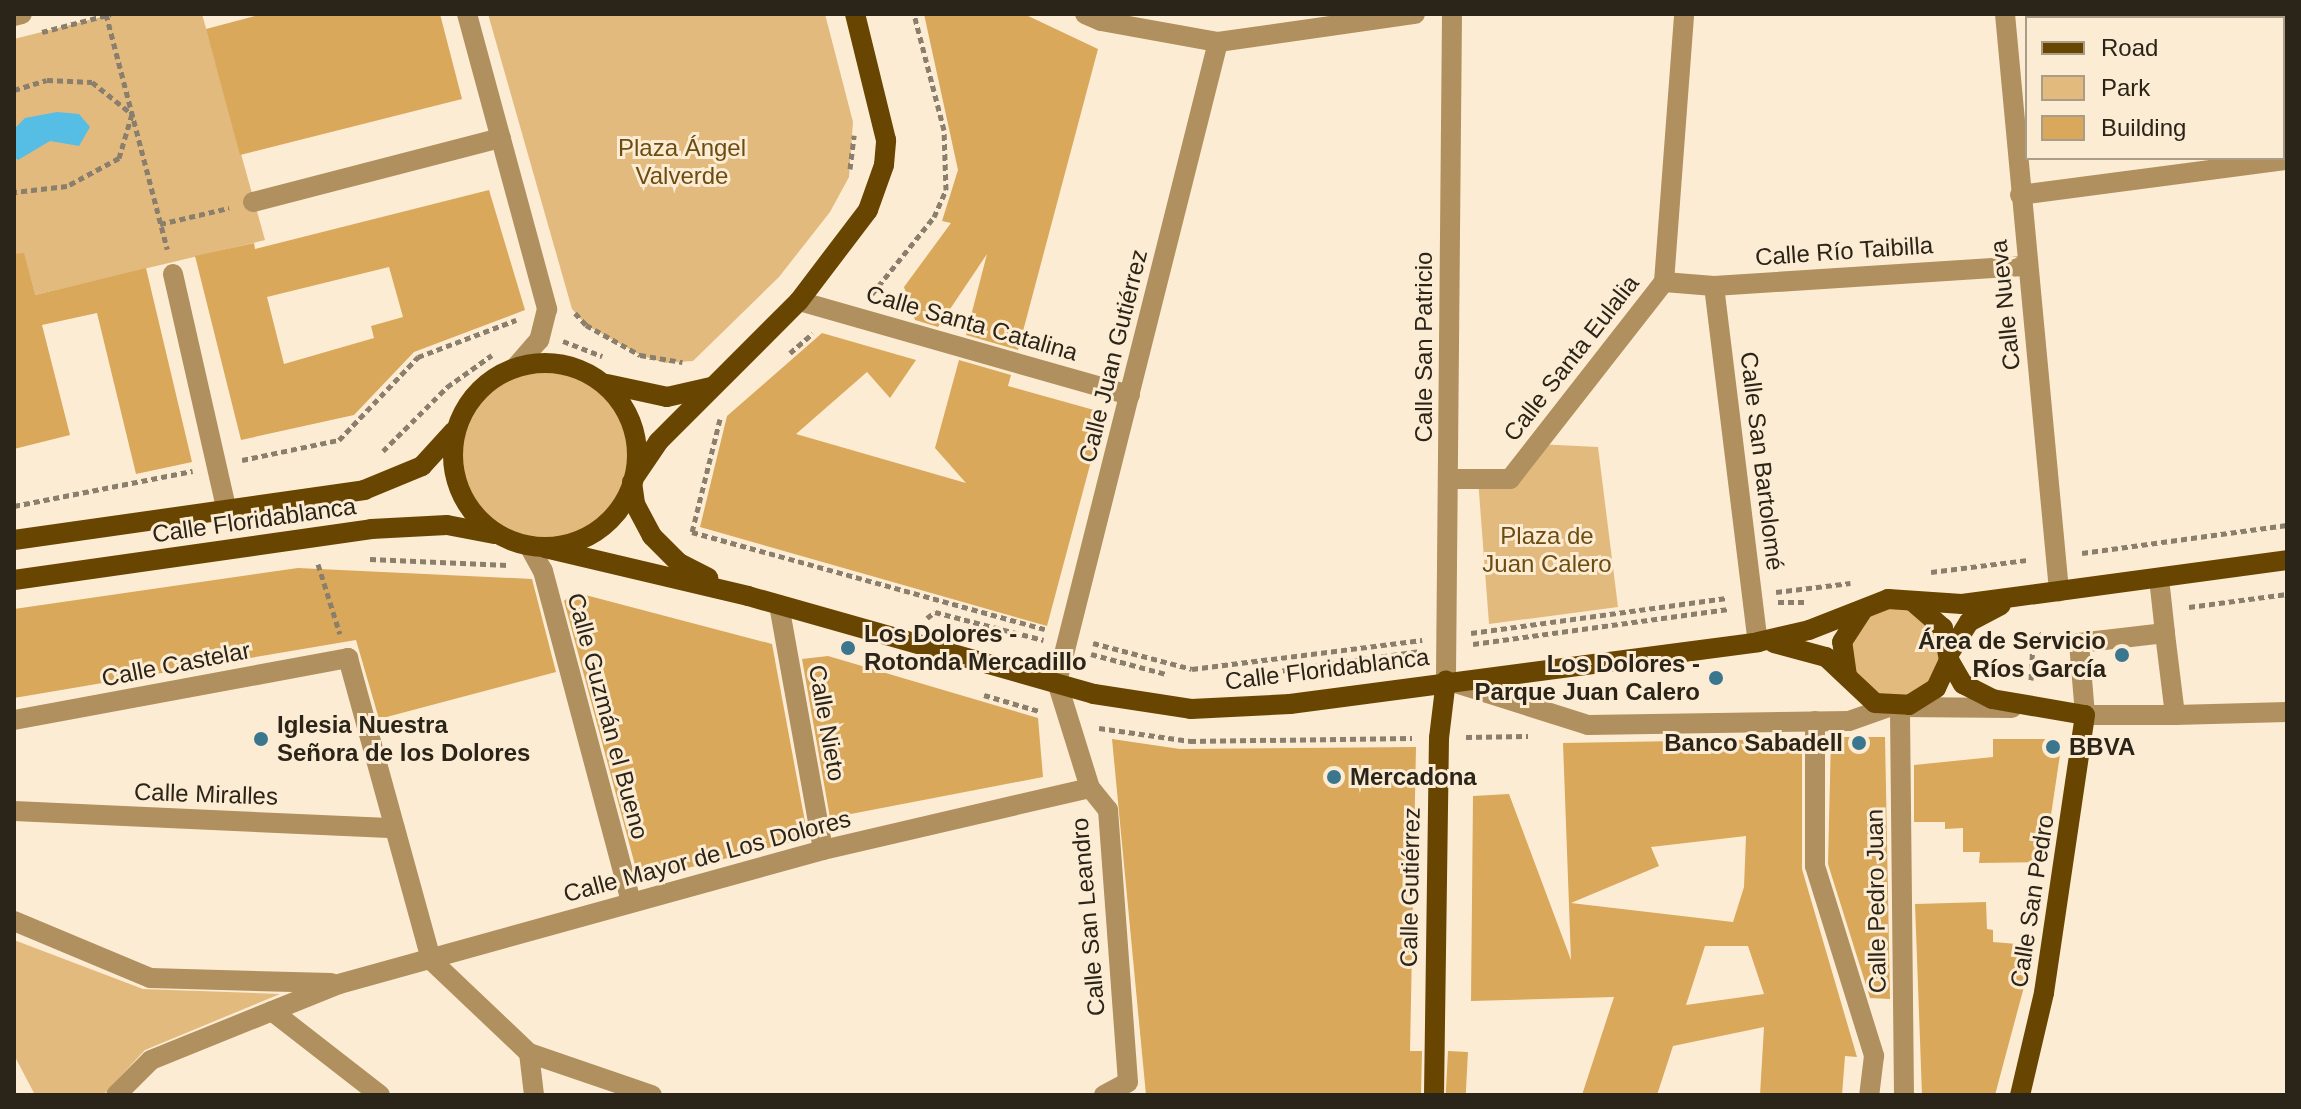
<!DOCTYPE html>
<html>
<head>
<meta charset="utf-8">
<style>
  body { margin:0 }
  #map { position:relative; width:2301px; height:1109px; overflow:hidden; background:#fdecd4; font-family:Helvetica,sans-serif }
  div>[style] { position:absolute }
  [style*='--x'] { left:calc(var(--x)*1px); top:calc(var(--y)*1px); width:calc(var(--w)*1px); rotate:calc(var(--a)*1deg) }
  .green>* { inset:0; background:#e2ba7e }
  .round { border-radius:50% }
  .water>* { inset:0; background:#56bde5 }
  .building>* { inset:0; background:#d9a85b; transform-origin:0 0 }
  .path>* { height:5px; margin-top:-2.5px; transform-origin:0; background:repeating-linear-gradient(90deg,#8a7e6d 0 6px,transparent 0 10px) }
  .minor>* { height:20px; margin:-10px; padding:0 10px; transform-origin:10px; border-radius:10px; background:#b0905e }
  .major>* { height:20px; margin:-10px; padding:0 10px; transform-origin:10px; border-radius:10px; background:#684602 }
  .major>.ring { margin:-10px; padding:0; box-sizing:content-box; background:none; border:20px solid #684602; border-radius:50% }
  .dots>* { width:22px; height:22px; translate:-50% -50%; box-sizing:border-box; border:4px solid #fdecd4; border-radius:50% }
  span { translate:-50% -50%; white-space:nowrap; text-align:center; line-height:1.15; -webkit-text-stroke:6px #fdecd4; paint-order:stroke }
  .park-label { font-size:24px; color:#6d4c10 }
  .street-label { font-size:24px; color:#2b2418 }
  .poi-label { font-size:24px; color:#2b2418; font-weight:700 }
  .left { translate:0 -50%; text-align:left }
  .right { translate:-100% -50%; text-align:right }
  .frame { position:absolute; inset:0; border:16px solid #2b2418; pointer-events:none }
  .legend { position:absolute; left:2025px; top:16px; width:260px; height:144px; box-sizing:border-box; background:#fdecd4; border:2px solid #a99c89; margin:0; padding:10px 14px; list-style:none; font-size:24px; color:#2b2418 }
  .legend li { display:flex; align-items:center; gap:16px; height:40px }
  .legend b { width:40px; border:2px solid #a99c89 }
</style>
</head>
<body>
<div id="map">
  <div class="green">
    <div style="clip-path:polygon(113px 14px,202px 14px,265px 240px,14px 300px,14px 39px)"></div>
    <div style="clip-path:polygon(488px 14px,825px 14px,853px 122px,849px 177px,830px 212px,779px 277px,693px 361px,665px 363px,640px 355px,586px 325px,572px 309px)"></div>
    <div class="round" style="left:453px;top:363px;width:184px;height:184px"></div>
    <div style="clip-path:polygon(1537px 444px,1598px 447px,1618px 607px,1489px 624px,1478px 479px,1510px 479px)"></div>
    <div style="clip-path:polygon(1878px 601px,1927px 610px,1947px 668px,1900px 707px,1845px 671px,1858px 614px)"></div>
    <div style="clip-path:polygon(14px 940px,143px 989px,280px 994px,145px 1050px,103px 1095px,35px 1095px,14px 1055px)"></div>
  </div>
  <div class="water">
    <div style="clip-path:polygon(57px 112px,79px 114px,90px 127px,79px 146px,50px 141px,18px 160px,14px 157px,14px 129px,25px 118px)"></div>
  </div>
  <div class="building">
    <div style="clip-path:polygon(263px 14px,440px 14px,462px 99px,240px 155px,206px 29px)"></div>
    <div style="clip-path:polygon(924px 14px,1024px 14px,1098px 49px,1018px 350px,966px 335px,987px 254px,938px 327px,915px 320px,904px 287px,951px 223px,942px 221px,958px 170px)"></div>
    <div style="clip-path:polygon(evenodd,489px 190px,525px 310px,414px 352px,354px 415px,241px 440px,195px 256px,254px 243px,255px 249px,489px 190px,389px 267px,403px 317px,371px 326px,374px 338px,284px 364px,267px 297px,389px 267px)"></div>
    <div style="clip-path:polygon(24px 253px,35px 295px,146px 268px,192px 462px,136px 474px,97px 313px,42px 325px,70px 435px,14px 449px,14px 254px)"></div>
    <div style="clip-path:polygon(822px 333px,916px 360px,890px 398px,867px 372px,796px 434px,966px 483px,935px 448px,959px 360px,1011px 375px,1008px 386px,1094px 410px,1102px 420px,1047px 626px,700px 527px,727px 416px)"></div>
    <div style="clip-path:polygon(298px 568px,532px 579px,556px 672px,379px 719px,356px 640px,14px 698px,14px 609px)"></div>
    <div style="clip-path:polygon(574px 592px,772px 644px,808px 838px,639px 880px,564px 601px)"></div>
    <div style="clip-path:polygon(828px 656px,1038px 718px,1043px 777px,830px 818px,802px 659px)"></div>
    <div style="clip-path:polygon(1831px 737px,1885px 737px,1890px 999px,1870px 998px,1828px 864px)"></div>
    <div style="clip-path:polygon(1112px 739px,1180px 749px,1416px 747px,1410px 1051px,1422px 1051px,1421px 1095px,1146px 1095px)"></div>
    <div style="clip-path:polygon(evenodd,1802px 739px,1802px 869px,1857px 1057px,1845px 1056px,1842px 1095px,1760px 1095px,1764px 1027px,1673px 1046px,1657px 1095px,1582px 1095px,1614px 997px,1471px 1001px,1473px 796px,1509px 794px,1571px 960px,1563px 743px,1802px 739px,1746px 836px,1744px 887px,1733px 922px,1571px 903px,1659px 866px,1651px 847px,1746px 836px,1802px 739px,1705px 946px,1748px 946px,1764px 994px,1686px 1005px,1705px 946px)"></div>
    <div style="clip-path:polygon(1993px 739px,2051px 739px,2061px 748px,2044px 862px,1979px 863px,1980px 852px,1963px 852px,1963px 828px,1945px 829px,1945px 822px,1914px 822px,1914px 765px,1993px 757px)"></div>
    <div style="clip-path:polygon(1986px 902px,1987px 929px,1993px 930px,1993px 942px,2029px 945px,2025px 983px,1995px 1095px,1922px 1095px,1915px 904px)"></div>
    <div style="left:1448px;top:1051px;width:20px;height:44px;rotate:3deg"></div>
  </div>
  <div class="path">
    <div style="--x:106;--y:14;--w:243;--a:75.4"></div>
    <div style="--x:42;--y:32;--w:71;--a:-14.6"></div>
    <div style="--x:14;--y:90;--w:34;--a:-17"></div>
    <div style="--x:47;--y:80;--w:45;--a:2.5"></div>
    <div style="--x:92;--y:82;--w:51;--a:38.7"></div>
    <div style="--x:132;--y:114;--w:46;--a:106.5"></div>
    <div style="--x:119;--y:158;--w:59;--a:151.7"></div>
    <div style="--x:67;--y:186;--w:53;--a:173.5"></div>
    <div style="--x:850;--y:169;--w:34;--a:-83"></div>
    <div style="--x:160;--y:224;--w:71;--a:-13.1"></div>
    <div style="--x:872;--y:294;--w:99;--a:-51.2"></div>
    <div style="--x:934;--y:217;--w:30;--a:-66"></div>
    <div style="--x:946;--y:190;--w:60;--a:-91.9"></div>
    <div style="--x:944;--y:130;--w:120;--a:-104.5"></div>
    <div style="--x:575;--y:313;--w:16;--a:47"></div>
    <div style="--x:586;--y:325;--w:62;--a:29.1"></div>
    <div style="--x:640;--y:355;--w:43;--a:9.5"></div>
    <div style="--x:563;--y:341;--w:42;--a:21"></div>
    <div style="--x:790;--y:353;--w:30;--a:-41"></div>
    <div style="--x:720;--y:419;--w:116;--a:103.9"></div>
    <div style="--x:692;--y:532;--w:366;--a:15.4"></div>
    <div style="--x:383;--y:451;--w:91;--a:-45"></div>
    <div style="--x:447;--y:387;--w:55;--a:-35.4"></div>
    <div style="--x:242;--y:460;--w:99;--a:-11.7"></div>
    <div style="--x:339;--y:440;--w:115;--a:-46.4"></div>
    <div style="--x:418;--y:357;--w:105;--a:-20.7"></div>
    <div style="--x:14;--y:506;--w:182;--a:-11.1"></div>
    <div style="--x:2082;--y:553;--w:207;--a:-7.8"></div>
    <div style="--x:370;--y:559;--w:138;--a:2.5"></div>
    <div style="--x:318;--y:564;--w:73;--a:72.6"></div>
    <div style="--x:1931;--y:572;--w:98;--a:-7.1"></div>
    <div style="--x:1776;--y:592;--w:75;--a:-6.9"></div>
    <div style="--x:1778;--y:602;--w:26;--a:0"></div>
    <div style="--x:2189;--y:607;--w:99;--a:-7.6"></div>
    <div style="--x:927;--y:618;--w:10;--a:-37"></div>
    <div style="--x:935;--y:612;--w:112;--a:14.5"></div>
    <div style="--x:1471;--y:633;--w:258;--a:-7.8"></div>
    <div style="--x:1093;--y:643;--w:102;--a:14.7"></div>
    <div style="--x:1192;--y:669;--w:232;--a:-7.2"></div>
    <div style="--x:1473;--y:644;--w:258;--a:-7.8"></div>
    <div style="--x:1091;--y:654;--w:78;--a:14.9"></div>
    <div style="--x:1243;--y:676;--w:179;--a:-8"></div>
    <div style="--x:2031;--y:680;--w:34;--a:-87"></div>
    <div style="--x:2033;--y:646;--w:17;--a:-54"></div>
    <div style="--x:984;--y:695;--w:57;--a:16.2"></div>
    <div style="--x:1099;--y:728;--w:92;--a:8.1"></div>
    <div style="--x:1190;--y:741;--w:222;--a:-0.8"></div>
    <div style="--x:1466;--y:737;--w:62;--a:-0.9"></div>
  </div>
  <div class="minor">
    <div style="--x:467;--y:14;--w:306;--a:74.8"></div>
    <div style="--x:547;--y:309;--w:32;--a:104"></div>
    <div style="--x:539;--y:340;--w:37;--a:131"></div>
    <div style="--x:1085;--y:14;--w:17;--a:24"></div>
    <div style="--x:1101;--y:21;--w:119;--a:10.2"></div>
    <div style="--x:1218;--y:42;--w:199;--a:-8.1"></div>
    <div style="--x:1452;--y:14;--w:666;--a:90.52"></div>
    <div style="--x:1446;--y:680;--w:149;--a:17.6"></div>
    <div style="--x:1588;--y:725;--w:261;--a:-0.9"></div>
    <div style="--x:1849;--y:721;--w:42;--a:-19.3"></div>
    <div style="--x:2005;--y:14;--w:580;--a:84.65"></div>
    <div style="--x:2273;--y:14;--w:4;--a:76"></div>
    <div style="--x:14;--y:16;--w:8;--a:-14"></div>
    <div style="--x:2283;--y:79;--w:27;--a:82"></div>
    <div style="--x:2020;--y:195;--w:269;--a:-7.5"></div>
    <div style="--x:253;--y:202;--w:256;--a:-14.5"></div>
    <div style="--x:173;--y:274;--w:243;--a:77.2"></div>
    <div style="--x:1664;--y:282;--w:50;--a:4.6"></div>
    <div style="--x:1714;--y:286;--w:314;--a:-3.7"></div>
    <div style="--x:1714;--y:286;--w:359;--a:83"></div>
    <div style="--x:799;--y:301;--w:344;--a:15.9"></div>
    <div style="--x:1448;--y:479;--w:62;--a:0"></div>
    <div style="--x:1510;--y:479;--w:250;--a:-52"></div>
    <div style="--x:1664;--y:282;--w:269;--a:-85.7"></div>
    <div style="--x:529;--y:546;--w:29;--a:61"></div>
    <div style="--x:543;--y:571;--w:342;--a:75.1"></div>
    <div style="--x:2159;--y:578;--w:55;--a:83.8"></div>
    <div style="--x:779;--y:605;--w:249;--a:79.8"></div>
    <div style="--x:2175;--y:715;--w:83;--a:-97"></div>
    <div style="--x:2165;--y:633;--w:87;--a:173.4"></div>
    <div style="--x:2079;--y:643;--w:72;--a:85.2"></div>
    <div style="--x:2085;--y:715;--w:90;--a:0"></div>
    <div style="--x:2175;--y:715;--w:112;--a:-1.5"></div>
    <div style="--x:14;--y:720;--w:340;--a:-10.5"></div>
    <div style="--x:348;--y:658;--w:313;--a:74.6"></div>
    <div style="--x:431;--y:960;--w:135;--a:43.5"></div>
    <div style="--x:529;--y:1053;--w:42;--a:83.2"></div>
    <div style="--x:1815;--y:721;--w:145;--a:90"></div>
    <div style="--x:1815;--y:866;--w:199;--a:72.7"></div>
    <div style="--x:1874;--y:1056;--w:39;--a:97"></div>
    <div style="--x:14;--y:811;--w:381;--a:2.6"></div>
    <div style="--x:14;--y:921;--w:147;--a:22.7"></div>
    <div style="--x:150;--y:978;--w:181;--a:1.6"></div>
    <div style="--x:272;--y:1011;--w:137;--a:37.9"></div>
    <div style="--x:529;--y:1053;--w:130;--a:18.9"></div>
    <div style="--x:116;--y:1095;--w:49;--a:-45"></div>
    <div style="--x:151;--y:1060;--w:203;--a:-22"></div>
    <div style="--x:339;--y:984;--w:502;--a:-15.48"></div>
    <div style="--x:823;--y:850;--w:274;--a:-13.1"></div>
    <div style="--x:1104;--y:1095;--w:27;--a:-28"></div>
    <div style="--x:1128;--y:1082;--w:273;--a:-94.2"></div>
    <div style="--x:1108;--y:810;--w:28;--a:-129"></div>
    <div style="--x:1090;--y:788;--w:111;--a:-107.3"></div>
    <div style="--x:1057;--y:682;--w:660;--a:-75.88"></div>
    <div style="--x:1904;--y:1095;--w:388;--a:-90.6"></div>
    <div style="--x:1900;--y:707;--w:112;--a:0.5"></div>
  </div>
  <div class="major">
    <div class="ring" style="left:453px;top:363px;width:164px;height:164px"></div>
    <div style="--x:607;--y:384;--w:61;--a:12.2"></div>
    <div style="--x:667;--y:397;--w:45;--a:-12.8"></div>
    <div style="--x:636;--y:475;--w:40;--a:-56"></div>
    <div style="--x:658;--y:442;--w:199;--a:-45"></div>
    <div style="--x:799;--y:301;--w:114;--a:-52.8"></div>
    <div style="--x:868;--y:210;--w:48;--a:-70.4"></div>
    <div style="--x:884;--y:165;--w:25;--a:-85"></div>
    <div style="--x:886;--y:140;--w:130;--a:-103.8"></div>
    <div style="--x:632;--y:482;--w:22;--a:82"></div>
    <div style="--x:635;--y:504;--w:36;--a:62"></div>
    <div style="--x:652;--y:536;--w:38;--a:45"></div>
    <div style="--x:679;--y:563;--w:33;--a:27"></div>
    <div style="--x:14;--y:540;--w:354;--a:-8.1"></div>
    <div style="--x:364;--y:490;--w:63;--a:-22.5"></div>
    <div style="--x:422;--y:466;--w:47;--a:-47.6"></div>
    <div style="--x:545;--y:548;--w:209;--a:13.3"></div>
    <div style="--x:748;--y:596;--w:360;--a:15.8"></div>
    <div style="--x:1094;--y:694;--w:98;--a:8.8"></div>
    <div style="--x:1191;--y:709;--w:99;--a:-2.9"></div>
    <div style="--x:1290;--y:704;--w:472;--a:-7.5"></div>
    <div style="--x:1758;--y:642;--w:52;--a:-13.2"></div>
    <div style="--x:1809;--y:630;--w:85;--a:-21.4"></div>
    <div style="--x:1888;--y:599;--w:74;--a:3.9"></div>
    <div style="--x:1962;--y:604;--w:328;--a:-7.7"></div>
    <div style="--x:14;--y:580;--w:361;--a:-8.1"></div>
    <div style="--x:371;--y:529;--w:76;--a:-3"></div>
    <div style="--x:447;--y:525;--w:48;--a:10.8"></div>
    <div style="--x:1774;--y:643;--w:54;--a:15.1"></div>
    <div style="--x:1826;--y:657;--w:67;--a:43.2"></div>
    <div style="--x:1875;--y:703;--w:34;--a:3"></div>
    <div style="--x:1909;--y:705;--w:32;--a:-32"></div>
    <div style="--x:1936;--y:688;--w:31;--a:-65"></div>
    <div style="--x:1949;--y:660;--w:33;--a:-101"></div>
    <div style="--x:1943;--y:628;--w:38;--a:-139"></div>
    <div style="--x:1949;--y:654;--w:38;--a:-58"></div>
    <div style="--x:1969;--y:622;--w:36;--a:-28"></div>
    <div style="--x:1949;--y:660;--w:28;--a:60"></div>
    <div style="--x:1963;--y:684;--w:33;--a:27"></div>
    <div style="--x:1992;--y:699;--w:94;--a:9.8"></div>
    <div style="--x:2085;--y:715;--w:281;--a:98.4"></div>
    <div style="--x:2044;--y:993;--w:105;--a:103.2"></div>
    <div style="--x:1847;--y:676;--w:34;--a:-98"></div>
    <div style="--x:1842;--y:642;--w:37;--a:-57"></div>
    <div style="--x:1434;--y:1095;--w:357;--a:-89.2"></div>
    <div style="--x:1439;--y:738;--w:58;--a:-83.1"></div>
  </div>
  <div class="dots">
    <div style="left:848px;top:648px;background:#3b768f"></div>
    <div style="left:2122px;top:655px;background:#3b768f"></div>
    <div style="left:1716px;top:678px;background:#3b768f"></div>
    <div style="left:261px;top:739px;background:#3b768f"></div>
    <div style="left:1859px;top:743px;background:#3b768f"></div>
    <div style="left:2053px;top:747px;background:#3b768f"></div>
    <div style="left:1334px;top:777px;background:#3b768f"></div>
  </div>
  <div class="park-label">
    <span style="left:682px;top:162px">Plaza Ángel<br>Valverde</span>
    <span style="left:1547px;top:550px">Plaza de<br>Juan Calero</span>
  </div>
  <div class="street-label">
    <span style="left:1844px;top:251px;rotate:-4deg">Calle Río Taibilla</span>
    <span style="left:2005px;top:305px;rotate:-96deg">Calle Nueva</span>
    <span style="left:972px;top:323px;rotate:16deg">Calle Santa Catalina</span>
    <span style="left:1424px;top:347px;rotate:-90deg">Calle San Patricio</span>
    <span style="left:1113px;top:356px;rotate:-76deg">Calle Juan Gutiérrez</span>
    <span style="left:1571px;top:358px;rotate:-52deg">Calle Santa Eulalia</span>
    <span style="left:1762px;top:461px;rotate:83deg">Calle San Bartolomé</span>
    <span style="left:254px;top:520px;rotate:-8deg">Calle Floridablanca</span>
    <span style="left:176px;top:664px;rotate:-11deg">Calle Castelar</span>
    <span style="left:1327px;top:669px;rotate:-7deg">Calle Floridablanca</span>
    <span style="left:608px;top:716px;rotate:75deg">Calle Guzmán el Bueno</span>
    <span style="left:827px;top:723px;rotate:80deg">Calle Nieto</span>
    <span style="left:206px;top:794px;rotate:2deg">Calle Miralles</span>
    <span style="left:707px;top:856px;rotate:-15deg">Calle Mayor de Los Dolores</span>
    <span style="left:1410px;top:887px;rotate:-89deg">Calle Gutiérrez</span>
    <span style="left:1876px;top:901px;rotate:-91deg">Calle Pedro Juan</span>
    <span style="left:2032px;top:901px;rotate:-81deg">Calle San Pedro</span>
    <span style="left:1088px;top:917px;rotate:-95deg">Calle San Leandro</span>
  </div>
  <div class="poi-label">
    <span class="left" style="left:864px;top:648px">Los Dolores -<br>Rotonda Mercadillo</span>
    <span class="right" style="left:2106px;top:655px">Área de Servicio<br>Ríos García</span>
    <span class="right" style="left:1700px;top:678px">Los Dolores -<br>Parque Juan Calero</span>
    <span class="left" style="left:277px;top:739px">Iglesia Nuestra<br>Señora de los Dolores</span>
    <span class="right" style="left:1843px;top:743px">Banco Sabadell</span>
    <span class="left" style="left:2069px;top:747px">BBVA</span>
    <span class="left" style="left:1350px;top:777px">Mercadona</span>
  </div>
  <div class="frame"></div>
  <ul class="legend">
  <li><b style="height:10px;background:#684602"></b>Road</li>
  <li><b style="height:22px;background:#e2ba7e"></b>Park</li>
  <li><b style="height:22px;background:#d9a85b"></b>Building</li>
  </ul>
</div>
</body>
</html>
